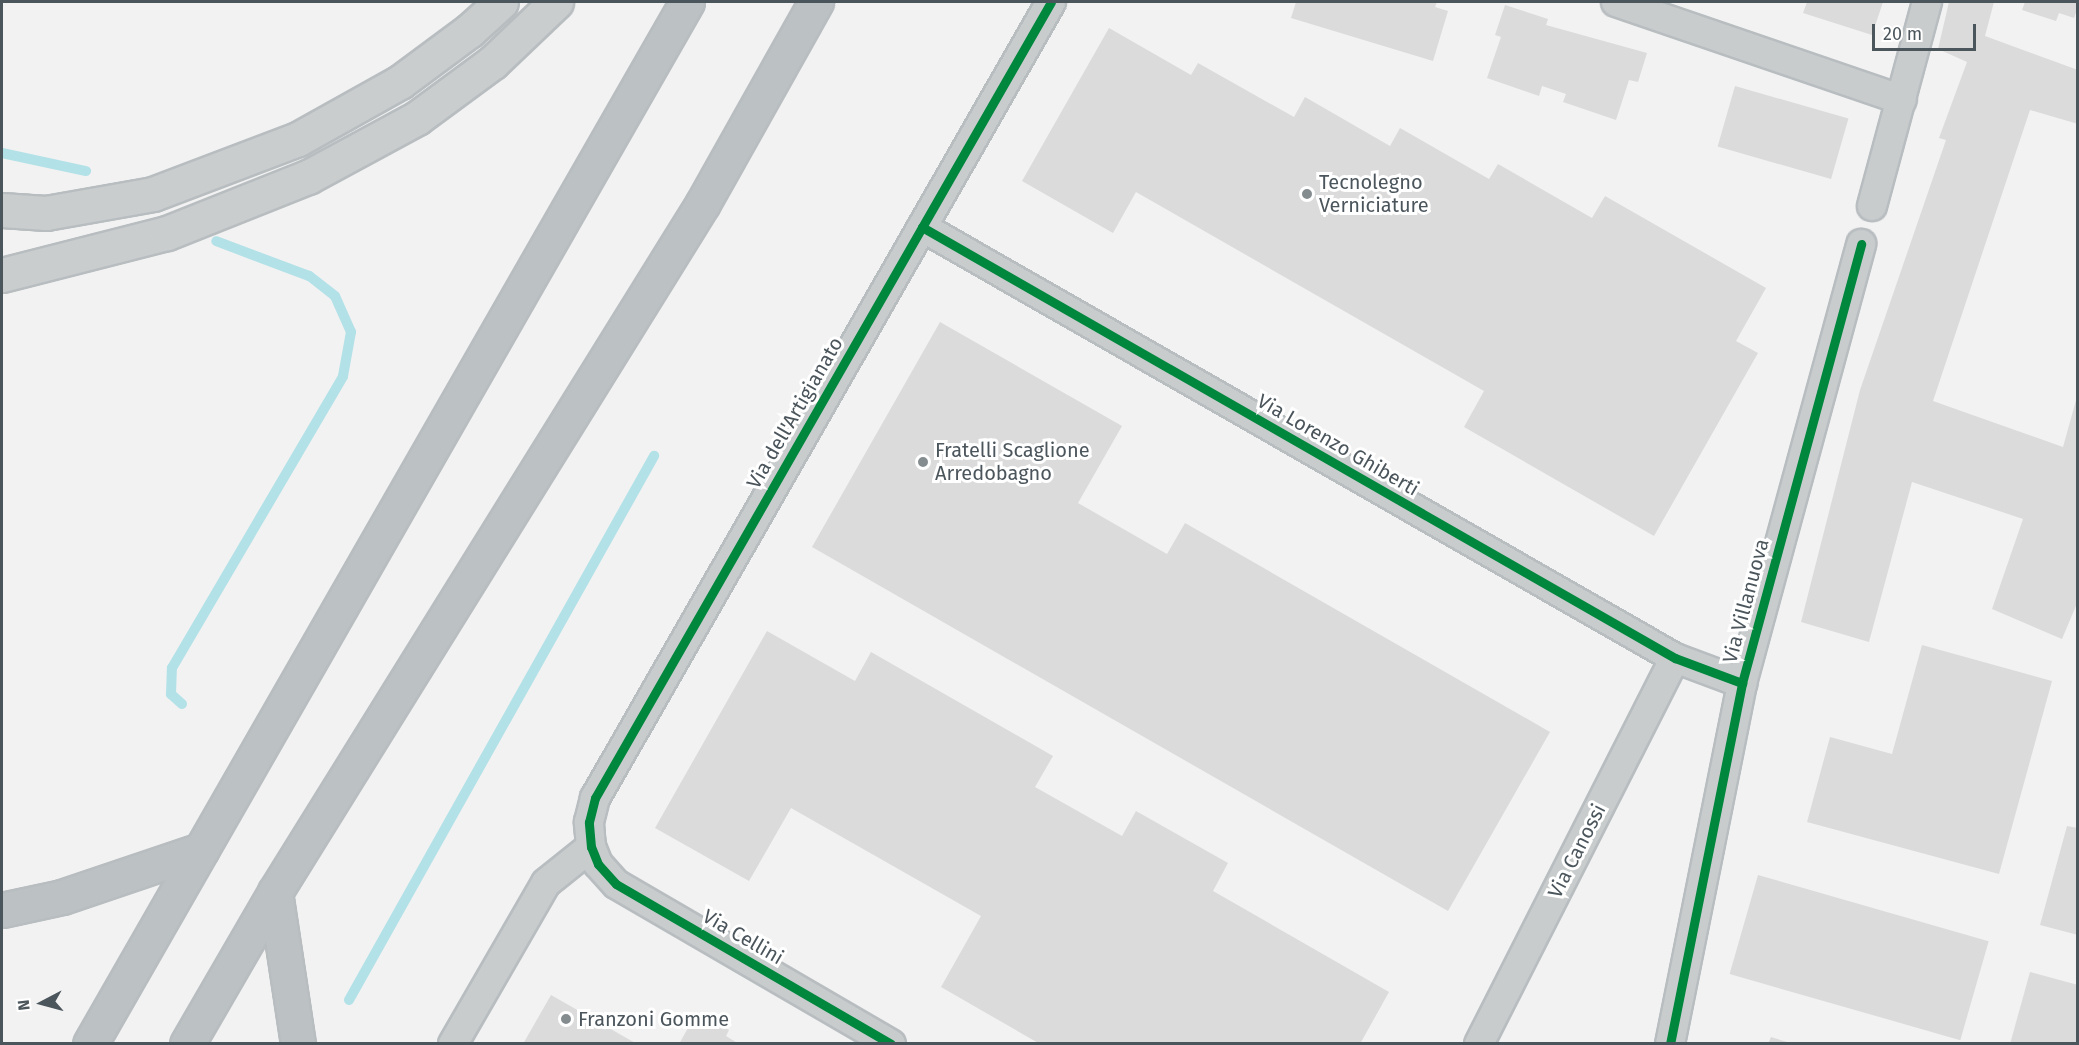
<!DOCTYPE html>
<html>
<head>
<meta charset="utf-8">
<style>
  body { margin:0 }
  #map { position:relative; width:2079px; height:1045px; overflow:hidden; background:#f2f2f2; font-family:"Fira Sans",sans-serif }
  div>[style] { position:absolute }
  [style*='--x'] { left:calc(var(--x)*1px); top:calc(var(--y)*1px); width:calc(var(--w)*1px); rotate:calc(var(--a)*1deg) }
  .stream>* { height:10px; margin:-5px; padding:0 5px; transform-origin:5px; border-radius:5px; background:#b2e1e7 }
  .building>* { inset:0; background:#dbdbdc; transform-origin:0 0 }
  .roads { filter:drop-shadow(2px 0 #b8bdc0) drop-shadow(-2px 0 #b8bdc0) drop-shadow(0 2px #b8bdc0) drop-shadow(0 -2px #b8bdc0) }
  .street>* { height:28px; margin:-14px; padding:0 14px; transform-origin:14px; border-radius:14px; background:#c9cccd }
  .secondary>* { height:33px; margin:-16.5px; padding:0 16.5px; transform-origin:16.5px; border-radius:16.5px; background:#cacdce }
  .highway>* { height:33px; margin:-16.5px; padding:0 16.5px; transform-origin:16.5px; border-radius:16.5px; background:#bcc1c4 }
  .cycleway>* { height:9px; margin:-4.5px; padding:0 4.5px; transform-origin:4.5px; border-radius:4.5px; background:#00873e }
  .dots>* { width:16px; height:16px; translate:-50% -50%; box-sizing:border-box; border:3px solid #fff; border-radius:50% }
  span { translate:-50% -50%; white-space:nowrap; text-align:center; line-height:1.15; -webkit-text-stroke:6px #fff; paint-order:stroke }
  .poi-label { font-size:20px; color:#4b555c }
  .left { translate:0 -50%; text-align:left }
  .street-label { font-size:20px; color:#4b555c }
  .frame { position:absolute; inset:0; border:3px solid #4b555c; pointer-events:none }
  .north { position:absolute; left:12px; top:973px; width:60px; height:60px; -webkit-text-stroke:4px #fff; paint-order:stroke; rotate:264deg; font-size:16px; font-weight:700; line-height:24px; text-align:center; color:#4b555c }
  .north::after { content:''; display:block; margin:auto; width:21px; height:27px; background:#4b555c; clip-path:polygon(50% 0,100% 100%,50% 72%,0 100%) }
  .scale { position:absolute; left:1872px; top:24px; width:104px; height:27px; box-sizing:border-box; border:3px solid #4b555c; border-top:0; padding-left:8px; font-size:18px; line-height:21px; white-space:nowrap; color:#4b555c; -webkit-text-stroke:4px #fff; paint-order:stroke }
</style>
</head>
<body>
<div id="map">
  <div class="stream">
    <div style="--x:2;--y:153;--w:86;--a:12.1"></div>
    <div style="--x:182;--y:704;--w:15;--a:-138"></div>
    <div style="--x:171;--y:694;--w:26;--a:-88"></div>
    <div style="--x:172;--y:668;--w:338;--a:-59.6"></div>
    <div style="--x:343;--y:376;--w:45;--a:-79.7"></div>
    <div style="--x:351;--y:332;--w:39;--a:-114"></div>
    <div style="--x:335;--y:296;--w:33;--a:-142"></div>
    <div style="--x:309;--y:276;--w:99;--a:-159.4"></div>
    <div style="--x:349;--y:1000;--w:624;--a:-60.72"></div>
  </div>
  <div class="building">
    <div style="clip-path:polygon(1296px 2px,1437px 2px,1435px 7px,1448px 11px,1433px 61px,1291px 18px)"></div>
    <div style="clip-path:polygon(1807px 2px,1883px 2px,1872px 35px,1803px 13px)"></div>
    <div style="clip-path:polygon(1949px 2px,1994px 2px,1985px 36px,2078px 70px,2078px 124px,2030px 110px,1933px 401px,2063px 447px,2078px 393px,2078px 601px,2062px 639px,1992px 609px,2023px 519px,1912px 482px,1869px 642px,1801px 622px,1860px 390px,1946px 140px,1939px 138px,1967px 62px,1938px 49px)"></div>
    <div style="clip-path:polygon(2025px 2px,2078px 2px,2078px 7px,2074px 18px,2059px 13px,2056px 21px,2022px 10px)"></div>
    <div style="clip-path:polygon(1505px 5px,1548px 19px,1546px 25px,1647px 53px,1638px 82px,1629px 80px,1616px 120px,1563px 102px,1566px 94px,1542px 86px,1539px 96px,1487px 78px,1501px 37px,1495px 35px)"></div>
    <div style="clip-path:polygon(1109px 28px,1191px 75px,1198px 63px,1294px 117px,1305px 97px,1390px 146px,1400px 128px,1489px 179px,1498px 164px,1592px 218px,1605px 196px,1766px 288px,1736px 341px,1758px 353px,1654px 536px,1464px 427px,1484px 391px,1136px 192px,1113px 233px,1022px 181px)"></div>
    <div style="left:1735px;top:86px;width:118px;height:63px;rotate:16deg"></div>
    <div style="clip-path:polygon(940px 322px,1122px 426px,1078px 503px,1167px 554px,1185px 523px,1550px 732px,1448px 911px,812px 547px)"></div>
    <div style="clip-path:polygon(767px 631px,855px 681px,871px 652px,1053px 756px,1035px 787px,1122px 836px,1136px 811px,1228px 863px,1213px 891px,1389px 992px,1360px 1044px,1040px 1044px,941px 987px,981px 916px,791px 808px,749px 881px,655px 828px)"></div>
    <div style="clip-path:polygon(1922px 645px,2052px 681px,1999px 874px,1807px 822px,1830px 737px,1892px 754px)"></div>
    <div style="clip-path:polygon(2067px 826px,2078px 828px,2078px 935px,2040px 925px)"></div>
    <div style="left:1758px;top:875px;width:240px;height:103px;rotate:16deg"></div>
    <div style="clip-path:polygon(2030px 972px,2078px 985px,2078px 1044px,2010px 1044px)"></div>
    <div style="clip-path:polygon(551px 995px,637px 1044px,523px 1044px)"></div>
    <div style="clip-path:polygon(697px 1012px,729px 1030px,726px 1036px,739px 1044px,679px 1044px)"></div>
    <div style="clip-path:polygon(1771px 1037px,1790px 1043px,1790px 1044px,1768px 1044px)"></div>
  </div>
  <div class="roads">
    <div class="street">
      <div style="--x:1616;--y:2;--w:302;--a:18.9"></div>
      <div style="--x:1872;--y:206;--w:211;--a:-74.9"></div>
      <div style="--x:922;--y:227;--w:868;--a:29.79"></div>
      <div style="--x:1675;--y:658;--w:72;--a:20.5"></div>
      <div style="--x:453;--y:1044;--w:186;--a:-60"></div>
      <div style="--x:546;--y:883;--w:58;--a:-38.7"></div>
      <div style="--x:891;--y:1044;--w:318;--a:-149.8"></div>
      <div style="--x:616;--y:884;--w:27;--a:-132"></div>
      <div style="--x:598;--y:864;--w:18;--a:-112"></div>
      <div style="--x:591;--y:847;--w:25;--a:-95"></div>
      <div style="--x:589;--y:822;--w:25;--a:-76"></div>
      <div style="--x:595;--y:798;--w:917;--a:-60.19"></div>
      <div style="--x:1479;--y:1044;--w:433;--a:-63.1"></div>
      <div style="--x:1670;--y:1044;--w:368;--a:-78.7"></div>
      <div style="--x:1742;--y:683;--w:455;--a:-74.8"></div>
    </div>
    <div class="secondary">
      <div style="--x:2;--y:210;--w:44;--a:3.9"></div>
      <div style="--x:46;--y:213;--w:109;--a:-10.1"></div>
      <div style="--x:153;--y:194;--w:155;--a:-20.8"></div>
      <div style="--x:298;--y:139;--w:117;--a:-29.2"></div>
      <div style="--x:400;--y:82;--w:86;--a:-36.5"></div>
      <div style="--x:469;--y:31;--w:43;--a:-42.2"></div>
      <div style="--x:2;--y:275;--w:170;--a:-14.3"></div>
      <div style="--x:167;--y:233;--w:152;--a:-21.7"></div>
      <div style="--x:308;--y:177;--w:124;--a:-28.4"></div>
      <div style="--x:417;--y:118;--w:94;--a:-36.4"></div>
      <div style="--x:493;--y:62;--w:87;--a:-43.6"></div>
    </div>
    <div class="highway">
      <div style="--x:275;--y:892;--w:154;--a:81.4"></div>
      <div style="--x:2;--y:910;--w:61;--a:-12.2"></div>
      <div style="--x:62;--y:897;--w:147;--a:-18.7"></div>
      <div style="--x:90;--y:1044;--w:1201;--a:-60.19"></div>
      <div style="--x:187;--y:1044;--w:176;--a:-59.9"></div>
      <div style="--x:275;--y:892;--w:811;--a:-58.15"></div>
      <div style="--x:703;--y:203;--w:231;--a:-60.7"></div>
    </div>
  </div>
  <div class="cycleway">
    <div style="--x:922;--y:227;--w:868;--a:29.79"></div>
    <div style="--x:1675;--y:658;--w:72;--a:20.5"></div>
    <div style="--x:891;--y:1044;--w:318;--a:-149.8"></div>
    <div style="--x:616;--y:884;--w:27;--a:-132"></div>
    <div style="--x:598;--y:864;--w:18;--a:-112"></div>
    <div style="--x:591;--y:847;--w:25;--a:-95"></div>
    <div style="--x:589;--y:822;--w:25;--a:-76"></div>
    <div style="--x:595;--y:798;--w:917;--a:-60.19"></div>
    <div style="--x:1670;--y:1044;--w:368;--a:-78.7"></div>
    <div style="--x:1742;--y:683;--w:455;--a:-74.8"></div>
  </div>
  <div class="dots">
    <div style="left:1307px;top:194px;background:#858c90"></div>
    <div style="left:923px;top:462px;background:#858c90"></div>
    <div style="left:566px;top:1019px;background:#858c90"></div>
  </div>
  <div class="poi-label">
    <span class="left" style="left:1319px;top:194px">Tecnolegno<br>Verniciature</span>
    <span class="left" style="left:935px;top:462px">Fratelli Scaglione<br>Arredobagno</span>
    <span class="left" style="left:578px;top:1019px">Franzoni Gomme</span>
  </div>
  <div class="street-label">
    <span style="left:795px;top:413px;rotate:-60deg">Via dell'Artigianato</span>
    <span style="left:1338px;top:445px;rotate:30deg">Via Lorenzo Ghiberti</span>
    <span style="left:1746px;top:601px;rotate:-75deg">Via Villanuova</span>
    <span style="left:1577px;top:851px;rotate:-63deg">Via Canossi</span>
    <span style="left:743px;top:937px;rotate:30deg">Via Cellini</span>
  </div>
  <div class="frame"></div>
  <div class="north">N</div>
  <div class="scale">20 m</div>
</div>
</body>
</html>
